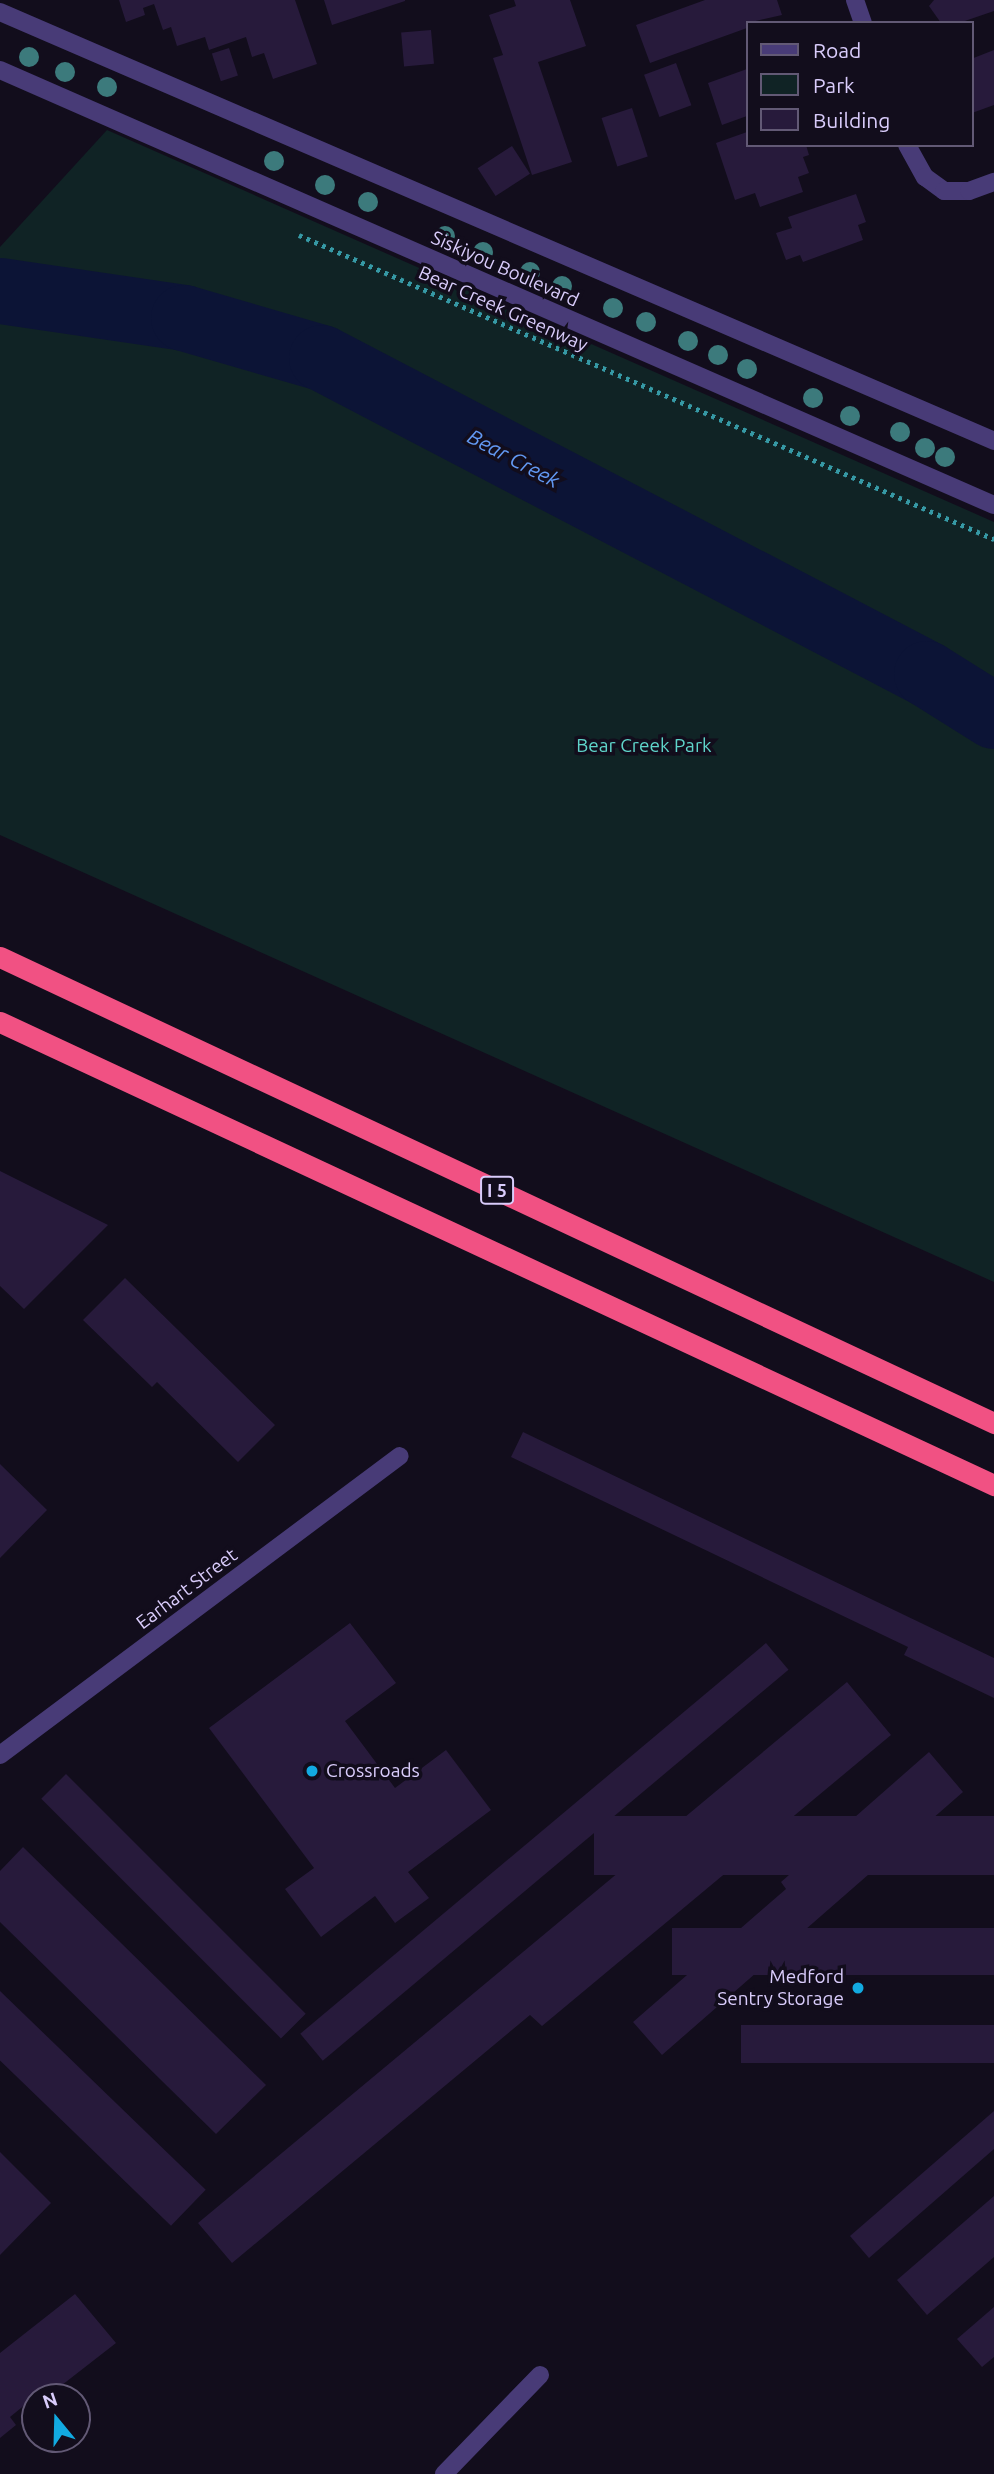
<!DOCTYPE html>
<html>
<head>
<meta charset="utf-8">
<style>
  body { margin:0 }
  #map { position:relative; width:994px; height:2474px; overflow:hidden; background:#120d1c; font-family:Ubuntu,sans-serif }
  div>[style] { position:absolute }
  [style*='--x'] { left:calc(var(--x)*1px); top:calc(var(--y)*1px); width:calc(var(--w)*1px); rotate:calc(var(--a)*1deg) }
  .green>* { inset:0; background:#102325 }
  .river>* { height:66px; margin:-33px; padding:0 33px; transform-origin:33px; border-radius:33px; background:#0c1436 }
  .building>* { inset:0; background:#271a3b; transform-origin:0 0 }
  .path>* { height:4.5px; margin-top:-2.25px; transform-origin:0; background:repeating-linear-gradient(90deg,#3699a5 0 3.5px,transparent 0 8.5px) }
  .minor>* { height:18px; margin:-9px; padding:0 9px; transform-origin:9px; border-radius:9px; background:#483b77 }
  .highway>* { height:21px; margin:-10.5px; padding:0 10.5px; transform-origin:10.5px; border-radius:10.5px; background:#f15183 }
  .trees>* { width:20px; height:20px; margin:-10px; border-radius:50%; background:#3c7a7c }
  .dots>* { width:19px; height:19px; translate:-50% -50%; box-sizing:border-box; border:4px solid #120d1c; border-radius:50% }
  span { translate:-50% -50%; white-space:nowrap; text-align:center; line-height:1.15; -webkit-text-stroke:7px #120d1c; paint-order:stroke }
  .shield-label span { padding:2px 5px; background:#120d1c; border:2px solid; border-radius:5px; -webkit-text-stroke-width:0 }
  .shield-label { font-size:18px; color:#d9ccfb; font-weight:700 }
  .street-label { font-size:19px; color:#d9ccfb }
  .park-label { font-size:19px; color:#5fd4ca }
  .poi-label { font-size:19px; color:#d9ccfb }
  .left { translate:0 -50%; text-align:left }
  .right { translate:-100% -50%; text-align:right }
  .water-label { font-size:21px; color:#6298f2; font-style:italic }
  .legend { position:absolute; left:746px; top:21px; width:228px; height:126px; box-sizing:border-box; background:#120d1c; border:2px solid #625975; margin:0; padding:9px 12px; list-style:none; font-size:21px; color:#d9ccfb }
  .legend li { display:flex; align-items:center; gap:14px; height:35px }
  .legend b { width:35px; border:2px solid #625975 }
  .north { position:absolute; left:21px; top:2383px; width:70px; height:70px; box-sizing:border-box; background:#120d1c; border:2px solid #625975; border-radius:50%; rotate:341deg; font-size:19px; font-weight:700; line-height:28px; text-align:center; color:#d9ccfb }
  .north::after { content:''; display:block; margin:auto; width:24px; height:32px; background:#12aae1; clip-path:polygon(50% 0,100% 100%,50% 72%,0 100%) }
</style>
</head>
<body>
<div id="map">
  <div class="green">
    <div style="clip-path:polygon(107px 130px,994px 522px,994px 1282px,0 835px,0 247px)"></div>
  </div>
  <div class="river">
    <div style="--x:0;--y:291;--w:186;--a:8.3"></div>
    <div style="--x:184;--y:318;--w:144;--a:16.2"></div>
    <div style="--x:322;--y:358;--w:683;--a:27.58"></div>
    <div style="--x:927;--y:674;--w:79;--a:32.1"></div>
  </div>
  <div class="building">
    <div style="clip-path:polygon(119px 0,295px 0,317px 64px,273px 79px,264px 53px,252px 57px,246px 37px,209px 50px,205px 37px,177px 46px,171px 27px,163px 30px,154px 4px,143px 8px,145px 15px,126px 22px)"></div>
    <div style="clip-path:polygon(324px 0,405px 0,405px 1px,332px 25px)"></div>
    <div style="clip-path:polygon(514px 0,570px 0,586px 46px,538px 62px,572px 162px,532px 175px,493px 58px,503px 55px,489px 15px,516px 6px)"></div>
    <div style="clip-path:polygon(705px 0,777px 0,782px 15px,747px 23px,747px 28px,650px 63px,636px 25px)"></div>
    <div style="clip-path:polygon(934px 0,994px 0,994px 11px,959px 23px,941px 23px,929px 6px)"></div>
    <div style="left:431px;top:30px;width:34px;height:30px;rotate:85deg"></div>
    <div style="left:229px;top:48px;width:29px;height:18px;rotate:72deg"></div>
    <div style="clip-path:polygon(994px 50px,994px 105px,972px 113px,971px 59px)"></div>
    <div style="left:676px;top:63px;width:45px;height:34px;rotate:70deg"></div>
    <div style="clip-path:polygon(747px 69px,747px 116px,722px 125px,708px 83px)"></div>
    <div style="left:632px;top:108px;width:51px;height:32px;rotate:72deg"></div>
    <div style="clip-path:polygon(747px 132px,747px 145px,806px 145px,809px 155px,803px 157px,809px 173px,798px 177px,803px 192px,760px 207px,755px 193px,735px 200px,716px 143px)"></div>
    <div style="left:512px;top:146px;width:33px;height:41px;rotate:57deg"></div>
    <div style="clip-path:polygon(856px 194px,866px 222px,858px 225px,863px 240px,803px 262px,800px 255px,786px 260px,776px 233px,792px 228px,788px 217px)"></div>
    <div style="clip-path:polygon(0 1171px,108px 1225px,24px 1309px,0 1286px)"></div>
    <div style="clip-path:polygon(125px 1278px,275px 1425px,238px 1462px,157px 1382px,152px 1387px,83px 1320px)"></div>
    <div style="clip-path:polygon(523px 1432px,994px 1658px,994px 1698px,904px 1655px,908px 1647px,511px 1457px)"></div>
    <div style="clip-path:polygon(0 1464px,47px 1510px,0 1558px)"></div>
    <div style="clip-path:polygon(350px 1623px,396px 1683px,345px 1721px,395px 1788px,446px 1750px,491px 1810px,408px 1872px,429px 1898px,395px 1923px,375px 1896px,321px 1937px,285px 1889px,314px 1868px,209px 1728px)"></div>
    <div style="left:766px;top:1643px;width:35px;height:608px;rotate:50deg"></div>
    <div style="clip-path:polygon(847px 1682px,891px 1735px,542px 2026px,530px 2015px,232px 2263px,198px 2223px)"></div>
    <div style="clip-path:polygon(929px 1752px,963px 1792px,662px 2055px,633px 2022px,786px 1889px,781px 1882px)"></div>
    <div style="left:66px;top:1774px;width:339px;height:35px;rotate:45deg"></div>
    <div style="left:994px;top:1816px;width:59px;height:400px;rotate:90deg"></div>
    <div style="clip-path:polygon(23px 1847px,266px 2085px,216px 2134px,0 1922px,0 1871px)"></div>
    <div style="left:994px;top:1928px;width:47px;height:322px;rotate:90deg"></div>
    <div style="left:0;top:1991px;width:286px;height:50px;rotate:44deg"></div>
    <div style="left:994px;top:2025px;width:38px;height:253px;rotate:90deg"></div>
    <div style="clip-path:polygon(994px 2111px,994px 2149px,869px 2258px,850px 2236px)"></div>
    <div style="clip-path:polygon(0 2152px,51px 2203px,0 2255px)"></div>
    <div style="clip-path:polygon(994px 2196px,994px 2257px,927px 2315px,897px 2280px)"></div>
    <div style="clip-path:polygon(75px 2294px,116px 2343px,53px 2392px,48px 2386px,10px 2417px,16px 2425px,0 2438px,0 2353px)"></div>
    <div style="clip-path:polygon(994px 2307px,994px 2357px,982px 2367px,957px 2339px)"></div>
  </div>
  <div class="path">
    <div style="--x:299;--y:235;--w:759;--a:23.63"></div>
  </div>
  <div class="minor">
    <div style="--x:855;--y:0;--w:24;--a:71"></div>
    <div style="--x:0;--y:12;--w:1083;--a:23.34"></div>
    <div style="--x:0;--y:70;--w:1085;--a:23.64"></div>
    <div style="--x:907;--y:145;--w:37;--a:61"></div>
    <div style="--x:925;--y:177;--w:24;--a:36"></div>
    <div style="--x:944;--y:191;--w:25;--a:0"></div>
    <div style="--x:969;--y:191;--w:27;--a:-20"></div>
    <div style="--x:0;--y:1755;--w:499;--a:-36.8"></div>
    <div style="--x:444;--y:2474;--w:138;--a:-45.9"></div>
  </div>
  <div class="highway">
    <div style="--x:0;--y:957;--w:1098;--a:25.12"></div>
    <div style="--x:0;--y:1022;--w:1097;--a:24.98"></div>
  </div>
  <div class="trees">
    <div style="left:29px;top:57px"></div>
    <div style="left:65px;top:72px"></div>
    <div style="left:107px;top:87px"></div>
    <div style="left:274px;top:161px"></div>
    <div style="left:325px;top:185px"></div>
    <div style="left:368px;top:202px"></div>
    <div style="left:445px;top:236px"></div>
    <div style="left:483px;top:252px"></div>
    <div style="left:530px;top:272px"></div>
    <div style="left:562px;top:286px"></div>
    <div style="left:613px;top:308px"></div>
    <div style="left:646px;top:322px"></div>
    <div style="left:688px;top:341px"></div>
    <div style="left:718px;top:355px"></div>
    <div style="left:747px;top:369px"></div>
    <div style="left:813px;top:398px"></div>
    <div style="left:850px;top:416px"></div>
    <div style="left:900px;top:432px"></div>
    <div style="left:925px;top:448px"></div>
    <div style="left:945px;top:457px"></div>
  </div>
  <div class="dots">
    <div style="left:312px;top:1771px;background:#12aae1"></div>
    <div style="left:858px;top:1988px;background:#12aae1"></div>
  </div>
  <div class="shield-label">
    <span style="left:497px;top:1190px">I 5</span>
  </div>
  <div class="street-label">
    <span style="left:505px;top:269px;rotate:24deg">Siskiyou Boulevard</span>
    <span style="left:503px;top:309px;rotate:24deg">Bear Creek Greenway</span>
    <span style="left:187px;top:1589px;rotate:-37deg">Earhart Street</span>
  </div>
  <div class="park-label">
    <span style="left:644px;top:746px">Bear Creek Park</span>
  </div>
  <div class="poi-label">
    <span class="left" style="left:326px;top:1771px">Crossroads</span>
    <span class="right" style="left:844px;top:1988px">Medford<br>Sentry Storage</span>
  </div>
  <div class="water-label">
    <span style="left:514px;top:458px;rotate:28deg">Bear Creek</span>
  </div>
  <ul class="legend">
  <li><b style="height:9px;background:#483b77"></b>Road</li>
  <li><b style="height:19px;background:#102325"></b>Park</li>
  <li><b style="height:19px;background:#271a3b"></b>Building</li>
  </ul>
  <div class="north">N</div>
</div>
</body>
</html>
